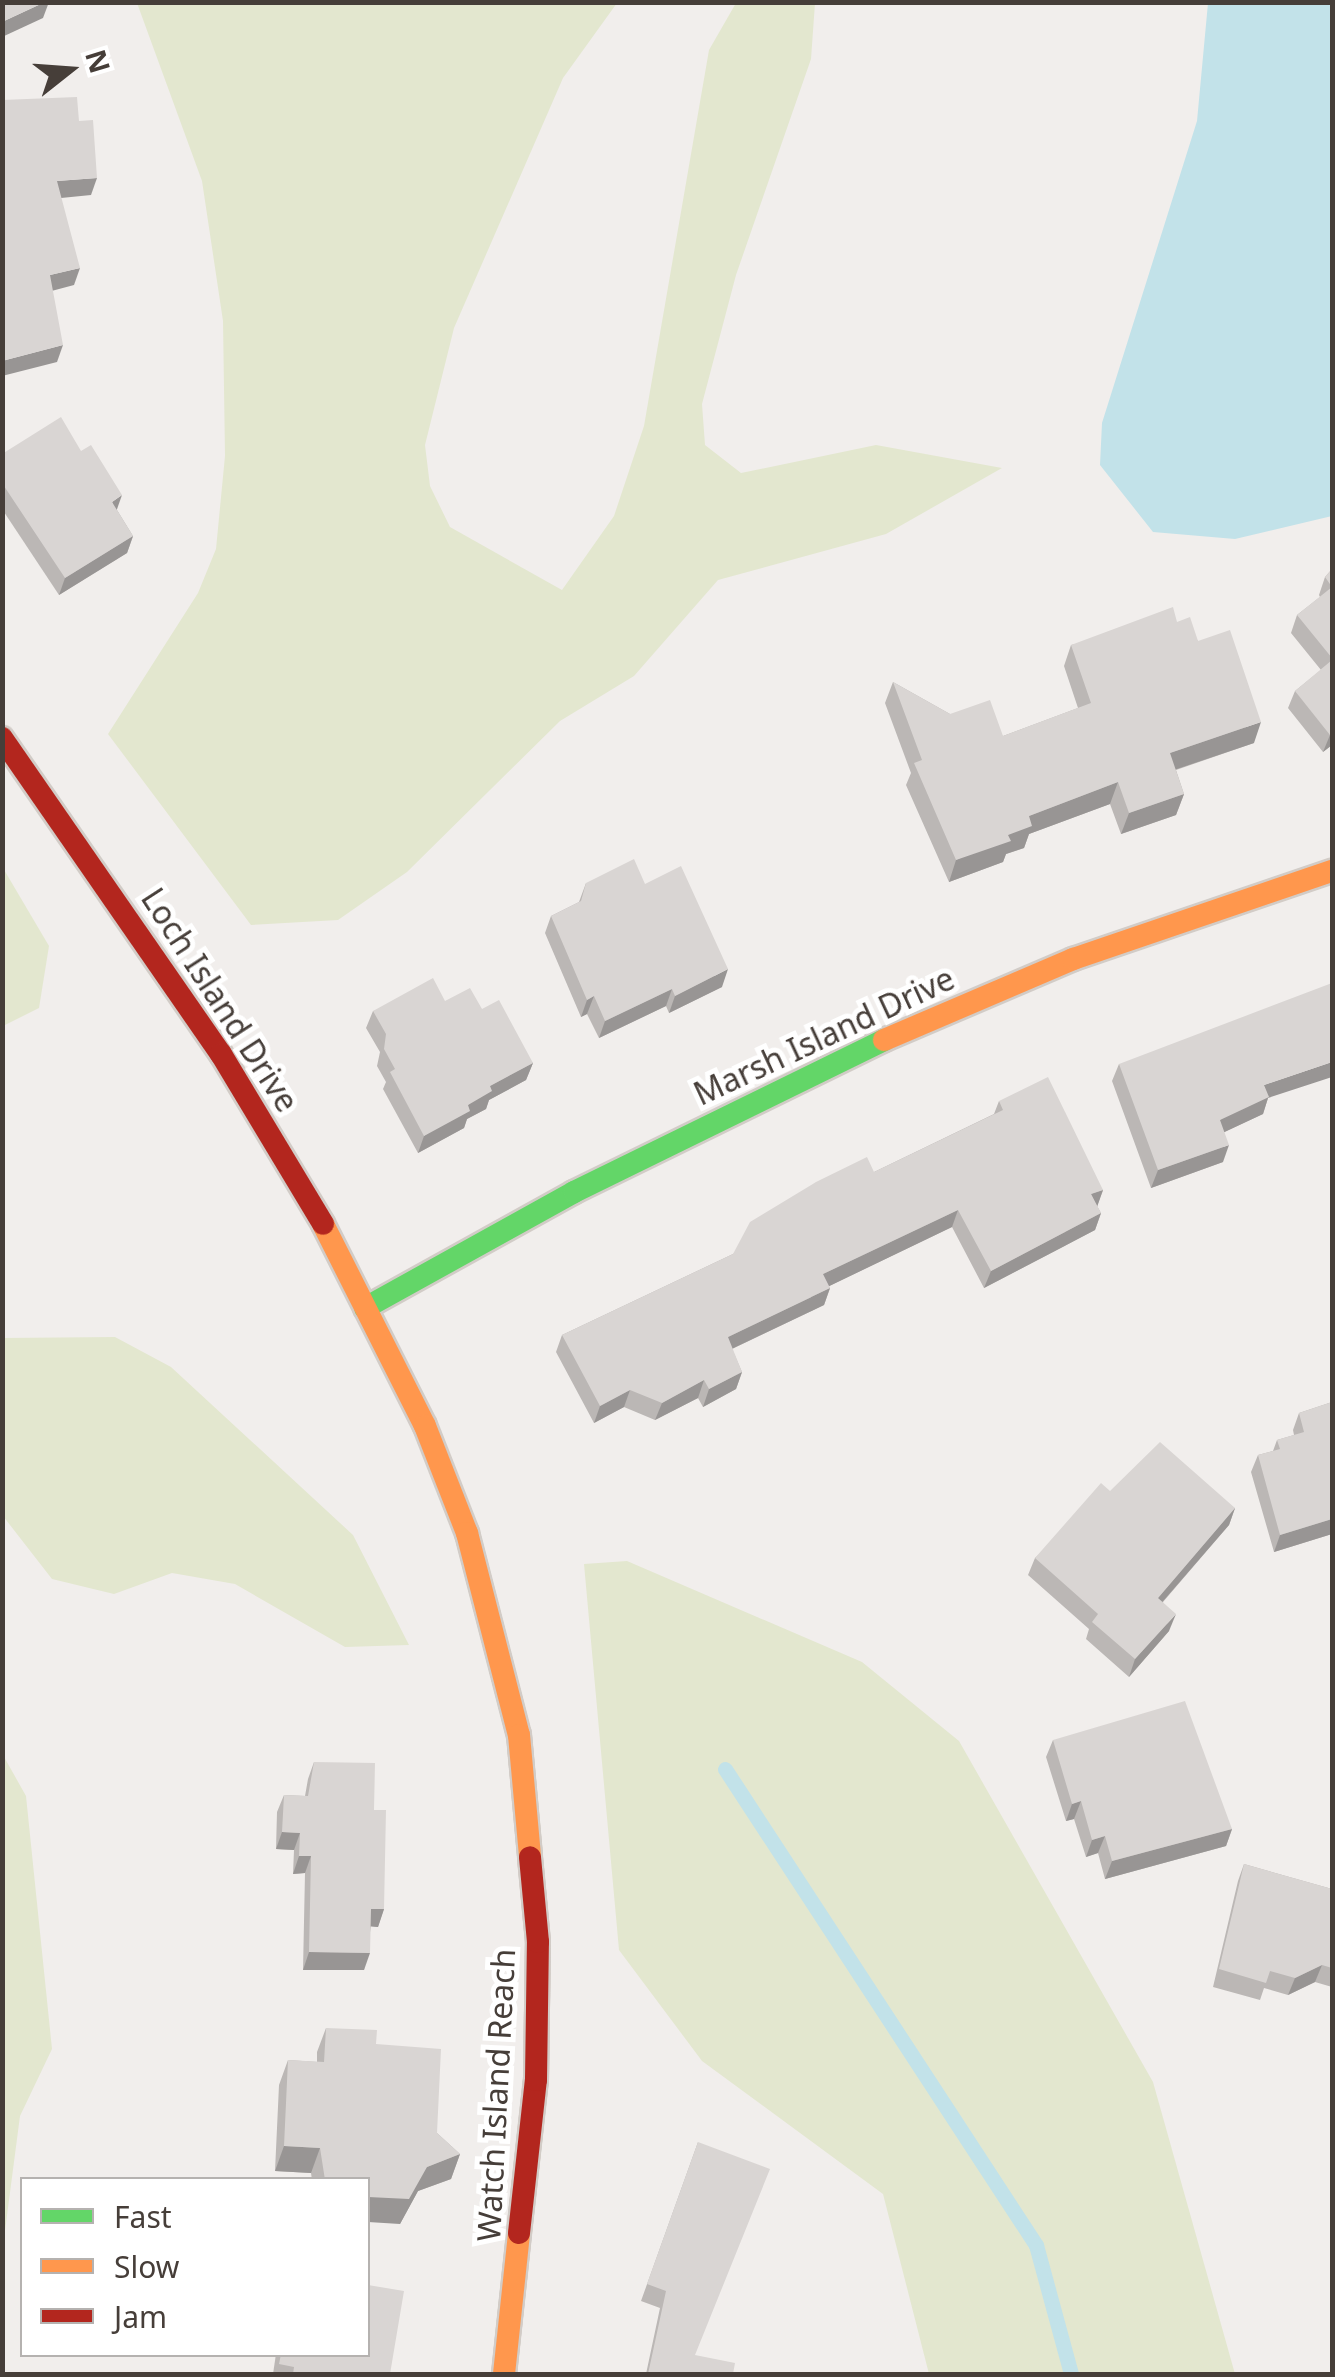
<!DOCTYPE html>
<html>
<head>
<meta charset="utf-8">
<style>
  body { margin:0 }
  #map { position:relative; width:1335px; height:2377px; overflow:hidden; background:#f1eeec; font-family:"Noto Sans",sans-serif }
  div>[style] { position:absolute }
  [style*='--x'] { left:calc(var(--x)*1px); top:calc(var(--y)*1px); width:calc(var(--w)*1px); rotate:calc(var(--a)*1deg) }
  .green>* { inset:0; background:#e3e7cf }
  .water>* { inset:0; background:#c2e2e9 }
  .stream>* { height:15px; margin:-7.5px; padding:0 7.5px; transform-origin:7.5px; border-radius:7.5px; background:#c2e2e9 }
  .roads { filter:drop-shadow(2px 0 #d2ccc7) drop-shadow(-2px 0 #d2ccc7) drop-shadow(0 2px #d2ccc7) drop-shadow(0 -2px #d2ccc7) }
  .fast>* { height:22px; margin:-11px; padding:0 11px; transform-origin:11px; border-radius:11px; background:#63d668 }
  .slow>* { height:22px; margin:-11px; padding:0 11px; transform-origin:11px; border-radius:11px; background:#ff974d }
  .jam>* { height:22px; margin:-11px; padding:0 11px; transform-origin:11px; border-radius:11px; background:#b3261e }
  .wall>* { inset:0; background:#bbb7b5 }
  .shaded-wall>* { inset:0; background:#989594 }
  .building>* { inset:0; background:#d9d5d3 }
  span { translate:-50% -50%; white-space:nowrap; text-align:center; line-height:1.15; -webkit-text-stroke:10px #fff; paint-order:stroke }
  .street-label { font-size:32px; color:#463e39 }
  .frame { position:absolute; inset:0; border:5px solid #463e39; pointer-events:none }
  .legend { position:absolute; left:20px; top:2177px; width:350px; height:180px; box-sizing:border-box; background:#fff; border:2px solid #b5b2b0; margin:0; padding:12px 18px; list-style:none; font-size:30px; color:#463e39 }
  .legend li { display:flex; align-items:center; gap:20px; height:50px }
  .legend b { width:50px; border:2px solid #b5b2b0 }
  .north { position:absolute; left:20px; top:20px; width:100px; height:100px; -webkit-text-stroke:8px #fff; paint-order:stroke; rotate:73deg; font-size:28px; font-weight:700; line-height:40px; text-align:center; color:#463e39 }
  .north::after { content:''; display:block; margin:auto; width:35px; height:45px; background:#463e39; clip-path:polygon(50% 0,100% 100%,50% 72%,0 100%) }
</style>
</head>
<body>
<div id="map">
  <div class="green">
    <div style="clip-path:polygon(137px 3px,617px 3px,563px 78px,454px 328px,425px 445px,430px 486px,450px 527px,562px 590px,614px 516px,644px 426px,709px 50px,736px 3px,815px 3px,811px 59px,736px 275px,702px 404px,705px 445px,741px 473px,876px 445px,1002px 468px,886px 534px,718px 580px,634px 676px,560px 721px,407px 872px,338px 920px,251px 925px,108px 734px,198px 593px,216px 549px,225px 456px,223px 321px,202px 181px)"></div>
    <div style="clip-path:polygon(3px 868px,49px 946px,39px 1008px,3px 1026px)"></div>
    <div style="clip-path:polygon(115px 1337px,171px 1367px,353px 1535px,409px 1645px,345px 1647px,235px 1584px,172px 1573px,114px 1594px,52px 1579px,3px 1516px,3px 1338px)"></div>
    <div style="clip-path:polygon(627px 1561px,862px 1662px,959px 1741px,1153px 2082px,1235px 2374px,929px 2374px,883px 2194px,702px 2061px,619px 1950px,584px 1564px)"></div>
    <div style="clip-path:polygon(3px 1755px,26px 1796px,52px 2049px,20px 2116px,3px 2246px)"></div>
  </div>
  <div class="water">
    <div style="clip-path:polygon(1208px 3px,1332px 3px,1332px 516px,1235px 539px,1153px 532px,1100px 465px,1102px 423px,1197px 121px)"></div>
  </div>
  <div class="stream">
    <div style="--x:725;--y:1769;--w:569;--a:56.84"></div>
    <div style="--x:1036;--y:2245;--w:134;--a:74.8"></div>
  </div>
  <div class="roads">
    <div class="fast">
      <div style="--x:365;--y:1308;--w:239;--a:-29"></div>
      <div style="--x:574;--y:1192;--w:345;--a:-26.1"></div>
    </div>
    <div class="slow">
      <div style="--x:884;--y:1040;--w:206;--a:-23.2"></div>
      <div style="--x:1073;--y:959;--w:274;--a:-18.8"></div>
      <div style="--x:323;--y:1224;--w:226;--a:63.2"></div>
      <div style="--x:425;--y:1426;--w:115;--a:68.6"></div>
      <div style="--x:467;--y:1533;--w:209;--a:75.6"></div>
      <div style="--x:519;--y:1735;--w:122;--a:84.8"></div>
      <div style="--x:504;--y:2374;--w:142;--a:-83.9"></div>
    </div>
    <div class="jam">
      <div style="--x:2;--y:738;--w:384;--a:55.3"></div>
      <div style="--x:221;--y:1054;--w:198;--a:59"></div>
      <div style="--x:519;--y:2233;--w:154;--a:-83.7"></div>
      <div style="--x:536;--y:2080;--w:138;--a:-89.2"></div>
      <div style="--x:538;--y:1942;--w:85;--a:-95.4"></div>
    </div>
  </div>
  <div class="wall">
    <div style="clip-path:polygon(2px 454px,117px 510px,133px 536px,127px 553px,59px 595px,2px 509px)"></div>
    <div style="clip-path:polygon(1332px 569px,1332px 745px,1323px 752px,1288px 708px,1295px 691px,1321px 670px,1291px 633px,1297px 615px,1320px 597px,1319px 595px,1325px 577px)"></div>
    <div style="clip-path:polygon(1177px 622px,1198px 641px,1254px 743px,1176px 770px,1184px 794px,1176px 815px,1121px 834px,1110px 804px,1029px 834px,1024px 848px,1006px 854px,1003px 862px,949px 882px,906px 785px,911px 773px,885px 703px,893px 682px,950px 714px,1003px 736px,1078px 708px,1064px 666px,1071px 645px)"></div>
    <div style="clip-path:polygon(586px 883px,645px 884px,722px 987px,669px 1013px,666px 1006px,599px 1038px,587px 1014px,581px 1017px,545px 933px,551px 916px,579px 902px)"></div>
    <div style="clip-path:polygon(445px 1001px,482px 1009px,533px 1063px,526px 1080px,489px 1100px,486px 1109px,467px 1119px,464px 1128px,418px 1153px,383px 1089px,386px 1082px,377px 1066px,380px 1052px,366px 1028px,373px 1011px)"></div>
    <div style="clip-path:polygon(1119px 1064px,1268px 1098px,1263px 1114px,1224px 1132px,1223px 1162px,1151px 1188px,1112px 1081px)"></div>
    <div style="clip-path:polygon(999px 1101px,1103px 1190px,1097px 1206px,1101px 1213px,1095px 1230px,984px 1288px,952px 1227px,829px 1286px,830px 1288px,824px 1305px,732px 1349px,742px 1372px,736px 1389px,703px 1407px,698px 1398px,655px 1420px,624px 1407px,594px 1423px,556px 1352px,562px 1335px,733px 1254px,874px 1172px,994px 1114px)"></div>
    <div style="clip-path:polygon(1332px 1402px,1332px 1534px,1274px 1552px,1251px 1472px,1258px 1455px,1273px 1451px,1277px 1440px,1294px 1435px,1293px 1430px,1299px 1413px)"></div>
    <div style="clip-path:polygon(1110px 1491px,1235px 1508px,1229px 1525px,1163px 1602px,1169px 1631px,1129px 1677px,1086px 1639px,1089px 1629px,1028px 1575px,1035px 1558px)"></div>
    <div style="clip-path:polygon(1053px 1740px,1232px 1829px,1226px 1846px,1105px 1879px,1098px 1853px,1086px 1857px,1074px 1819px,1066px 1821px,1046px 1757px)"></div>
    <div style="clip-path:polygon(314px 1762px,374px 1810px,384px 1909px,378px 1927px,371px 1926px,364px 1970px,303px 1970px,305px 1873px,293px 1874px,294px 1850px,276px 1849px,277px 1812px,284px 1795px,305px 1796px,308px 1779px)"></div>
    <div style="clip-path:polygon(1244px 1864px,1332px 1889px,1332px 1987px,1315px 1982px,1288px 1995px,1264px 1988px,1260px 2000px,1213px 1987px,1238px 1881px)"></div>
    <div style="clip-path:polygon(326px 2028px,376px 2044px,437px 2133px,460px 2154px,451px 2179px,418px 2191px,400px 2224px,368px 2180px,312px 2180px,311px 2173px,275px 2171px,279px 2085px,288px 2060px,317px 2062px,317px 2052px)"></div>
    <div style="clip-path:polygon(698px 2142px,695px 2356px,733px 2374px,646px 2374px,660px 2308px,641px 2301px)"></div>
    <div style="clip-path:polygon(276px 2354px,368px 2354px,390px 2374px,273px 2374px)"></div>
  </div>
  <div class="shaded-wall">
    <div style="clip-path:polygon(45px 2px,49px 2px,43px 18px,2px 37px,2px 22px)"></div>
    <div style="clip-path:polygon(97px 178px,91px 195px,51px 199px,57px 181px)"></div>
    <div style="clip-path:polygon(80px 268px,74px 285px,44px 293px,50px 275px)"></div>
    <div style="clip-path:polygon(63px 345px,57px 362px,2px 376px,2px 361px)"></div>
    <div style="clip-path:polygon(122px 495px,116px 512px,112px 502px)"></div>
    <div style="clip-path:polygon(133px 536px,127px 553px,59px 595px,65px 578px)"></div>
    <div style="clip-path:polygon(1261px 722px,1254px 743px,1162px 774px,1170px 753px)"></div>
    <div style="clip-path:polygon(1332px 733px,1332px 745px,1323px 752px,1330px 735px)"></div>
    <div style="clip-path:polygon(1118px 782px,1110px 804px,1029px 834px,1024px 848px,1006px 854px,1003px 862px,949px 882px,956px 860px,1008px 835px,1029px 816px)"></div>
    <div style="clip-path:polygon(1184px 794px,1176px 815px,1121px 834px,1129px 813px)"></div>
    <div style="clip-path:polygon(728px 969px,722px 987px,669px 1013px,675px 996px)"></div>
    <div style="clip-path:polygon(672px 989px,666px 1006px,599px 1038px,605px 1021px)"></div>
    <div style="clip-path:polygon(594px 996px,587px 1014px,581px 1017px,587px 1000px)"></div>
    <div style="clip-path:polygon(1332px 1062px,1332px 1077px,1268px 1098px,1263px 1114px,1214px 1137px,1220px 1120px,1264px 1085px)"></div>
    <div style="clip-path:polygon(533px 1063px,526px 1080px,489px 1100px,486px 1109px,467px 1119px,464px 1128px,418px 1153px,424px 1136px,468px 1105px,490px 1086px)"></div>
    <div style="clip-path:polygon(1229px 1145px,1223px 1162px,1151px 1188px,1158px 1170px)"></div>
    <div style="clip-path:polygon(1103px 1190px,1097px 1207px,1091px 1194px)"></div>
    <div style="clip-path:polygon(958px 1210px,952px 1227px,817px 1292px,823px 1274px)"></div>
    <div style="clip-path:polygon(1101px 1213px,1095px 1230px,984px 1288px,991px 1271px)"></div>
    <div style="clip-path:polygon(830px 1288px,824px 1305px,721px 1354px,728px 1337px)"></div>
    <div style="clip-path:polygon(742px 1372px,736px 1389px,703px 1407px,709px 1389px)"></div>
    <div style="clip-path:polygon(704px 1380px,698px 1398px,655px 1420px,662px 1403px)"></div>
    <div style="clip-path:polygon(630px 1390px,624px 1407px,594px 1423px,600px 1406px)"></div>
    <div style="clip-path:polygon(1235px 1508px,1229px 1525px,1151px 1615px,1158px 1598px)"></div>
    <div style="clip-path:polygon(1332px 1519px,1332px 1534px,1274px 1552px,1280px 1535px)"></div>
    <div style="clip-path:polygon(1176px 1614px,1169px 1631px,1129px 1677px,1135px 1659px)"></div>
    <div style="clip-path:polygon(1081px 1801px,1074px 1819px,1066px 1821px,1072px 1804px)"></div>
    <div style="clip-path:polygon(1232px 1829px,1226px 1846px,1105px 1879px,1112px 1861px)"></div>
    <div style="clip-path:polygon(282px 1832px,300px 1833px,294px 1850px,276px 1849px)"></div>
    <div style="clip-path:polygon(1105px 1836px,1098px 1853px,1086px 1857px,1092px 1840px)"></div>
    <div style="clip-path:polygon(299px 1856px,311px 1856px,305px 1873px,293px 1874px)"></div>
    <div style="clip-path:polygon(371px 1909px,384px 1909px,378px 1927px,365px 1926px)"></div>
    <div style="clip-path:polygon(309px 1952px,370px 1953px,364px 1970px,303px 1970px)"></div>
    <div style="clip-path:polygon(1322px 1965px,1315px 1982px,1288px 1995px,1295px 1978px)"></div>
    <div style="clip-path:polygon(284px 2146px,320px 2148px,311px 2173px,275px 2171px)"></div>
    <div style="clip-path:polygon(460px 2154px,451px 2179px,418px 2191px,400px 2224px,368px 2222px,368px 2197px,427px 2167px)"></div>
  </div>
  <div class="building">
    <div style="clip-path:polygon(2px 2px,45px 2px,2px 22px)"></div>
    <div style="clip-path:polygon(77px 97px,79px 121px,93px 120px,97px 178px,57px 181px,80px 268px,50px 275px,63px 345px,2px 361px,2px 100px)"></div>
    <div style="clip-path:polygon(61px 417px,81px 451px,91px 445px,122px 495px,112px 502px,133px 536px,65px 578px,2px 483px,2px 454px)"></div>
    <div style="clip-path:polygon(1332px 569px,1332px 658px,1297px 615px,1332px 587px,1325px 577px)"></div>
    <div style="clip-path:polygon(1173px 607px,1177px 622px,1190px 617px,1198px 641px,1230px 630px,1261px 722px,1170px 753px,1184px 794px,1129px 813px,1118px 782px,1029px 816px,1032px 826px,1008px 835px,1011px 841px,956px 860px,914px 763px,922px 760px,893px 682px,950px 714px,990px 700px,1003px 736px,1091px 703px,1071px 645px)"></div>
    <div style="clip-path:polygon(1332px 660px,1332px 733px,1330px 735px,1295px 691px)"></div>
    <div style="clip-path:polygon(634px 859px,645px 884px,681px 866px,728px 969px,675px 996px,672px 989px,605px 1021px,594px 996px,587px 1000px,551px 916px,581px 901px,586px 883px)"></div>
    <div style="clip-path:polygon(433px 978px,445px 1001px,470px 988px,482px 1009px,499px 1000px,533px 1063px,490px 1086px,492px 1091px,468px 1105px,470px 1111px,424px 1136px,390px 1072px,395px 1069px,384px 1049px,386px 1034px,373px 1011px)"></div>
    <div style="clip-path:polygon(1332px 983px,1332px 1062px,1264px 1085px,1269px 1097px,1220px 1120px,1229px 1145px,1158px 1170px,1119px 1064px)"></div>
    <div style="clip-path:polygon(1048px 1077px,1103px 1190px,1091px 1194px,1101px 1213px,991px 1271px,958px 1210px,823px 1274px,830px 1288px,728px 1337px,742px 1372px,709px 1389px,704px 1380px,662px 1403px,630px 1390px,600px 1406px,562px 1335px,733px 1254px,750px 1222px,816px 1182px,867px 1157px,874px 1172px,1003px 1110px,999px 1101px)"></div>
    <div style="clip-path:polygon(1332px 1402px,1332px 1519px,1280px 1535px,1258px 1455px,1280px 1449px,1277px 1440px,1304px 1432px,1299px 1413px)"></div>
    <div style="clip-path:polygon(1160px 1442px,1235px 1508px,1158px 1598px,1176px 1614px,1135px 1659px,1092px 1622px,1098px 1614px,1035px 1558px,1101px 1483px,1110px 1491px)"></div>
    <div style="clip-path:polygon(1185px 1701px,1232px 1829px,1112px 1861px,1105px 1836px,1092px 1840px,1081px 1801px,1072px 1804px,1053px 1740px)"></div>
    <div style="clip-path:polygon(314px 1762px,375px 1763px,374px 1810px,386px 1810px,384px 1909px,371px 1909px,370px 1953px,309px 1952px,311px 1856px,299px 1856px,300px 1833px,282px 1832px,284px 1795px,308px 1796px)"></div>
    <div style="clip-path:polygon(1244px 1864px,1332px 1889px,1332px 1968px,1322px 1965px,1295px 1978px,1270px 1971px,1266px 1983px,1219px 1969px)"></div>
    <div style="clip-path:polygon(326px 2028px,377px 2030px,376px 2044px,441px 2049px,437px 2133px,460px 2154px,427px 2167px,409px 2199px,368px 2197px,368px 2180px,325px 2180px,320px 2148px,284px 2146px,288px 2060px,324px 2062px)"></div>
    <div style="clip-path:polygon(698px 2142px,770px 2169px,695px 2355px,735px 2363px,733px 2374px,648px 2374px,666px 2291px,647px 2284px)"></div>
    <div style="clip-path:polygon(368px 2285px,404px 2291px,390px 2374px,293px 2374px,294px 2367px,279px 2364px,281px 2354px,368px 2354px)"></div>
  </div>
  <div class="street-label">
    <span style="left:220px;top:1000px;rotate:57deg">Loch Island Drive</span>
    <span style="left:824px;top:1036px;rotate:-25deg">Marsh Island Drive</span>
    <span style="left:496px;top:2095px;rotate:-87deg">Watch Island Reach</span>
  </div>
  <div class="frame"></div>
  <ul class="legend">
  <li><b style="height:12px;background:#63d668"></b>Fast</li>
  <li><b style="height:12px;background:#ff974d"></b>Slow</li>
  <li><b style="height:12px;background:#b3261e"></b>Jam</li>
  </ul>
  <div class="north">N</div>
</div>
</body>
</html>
